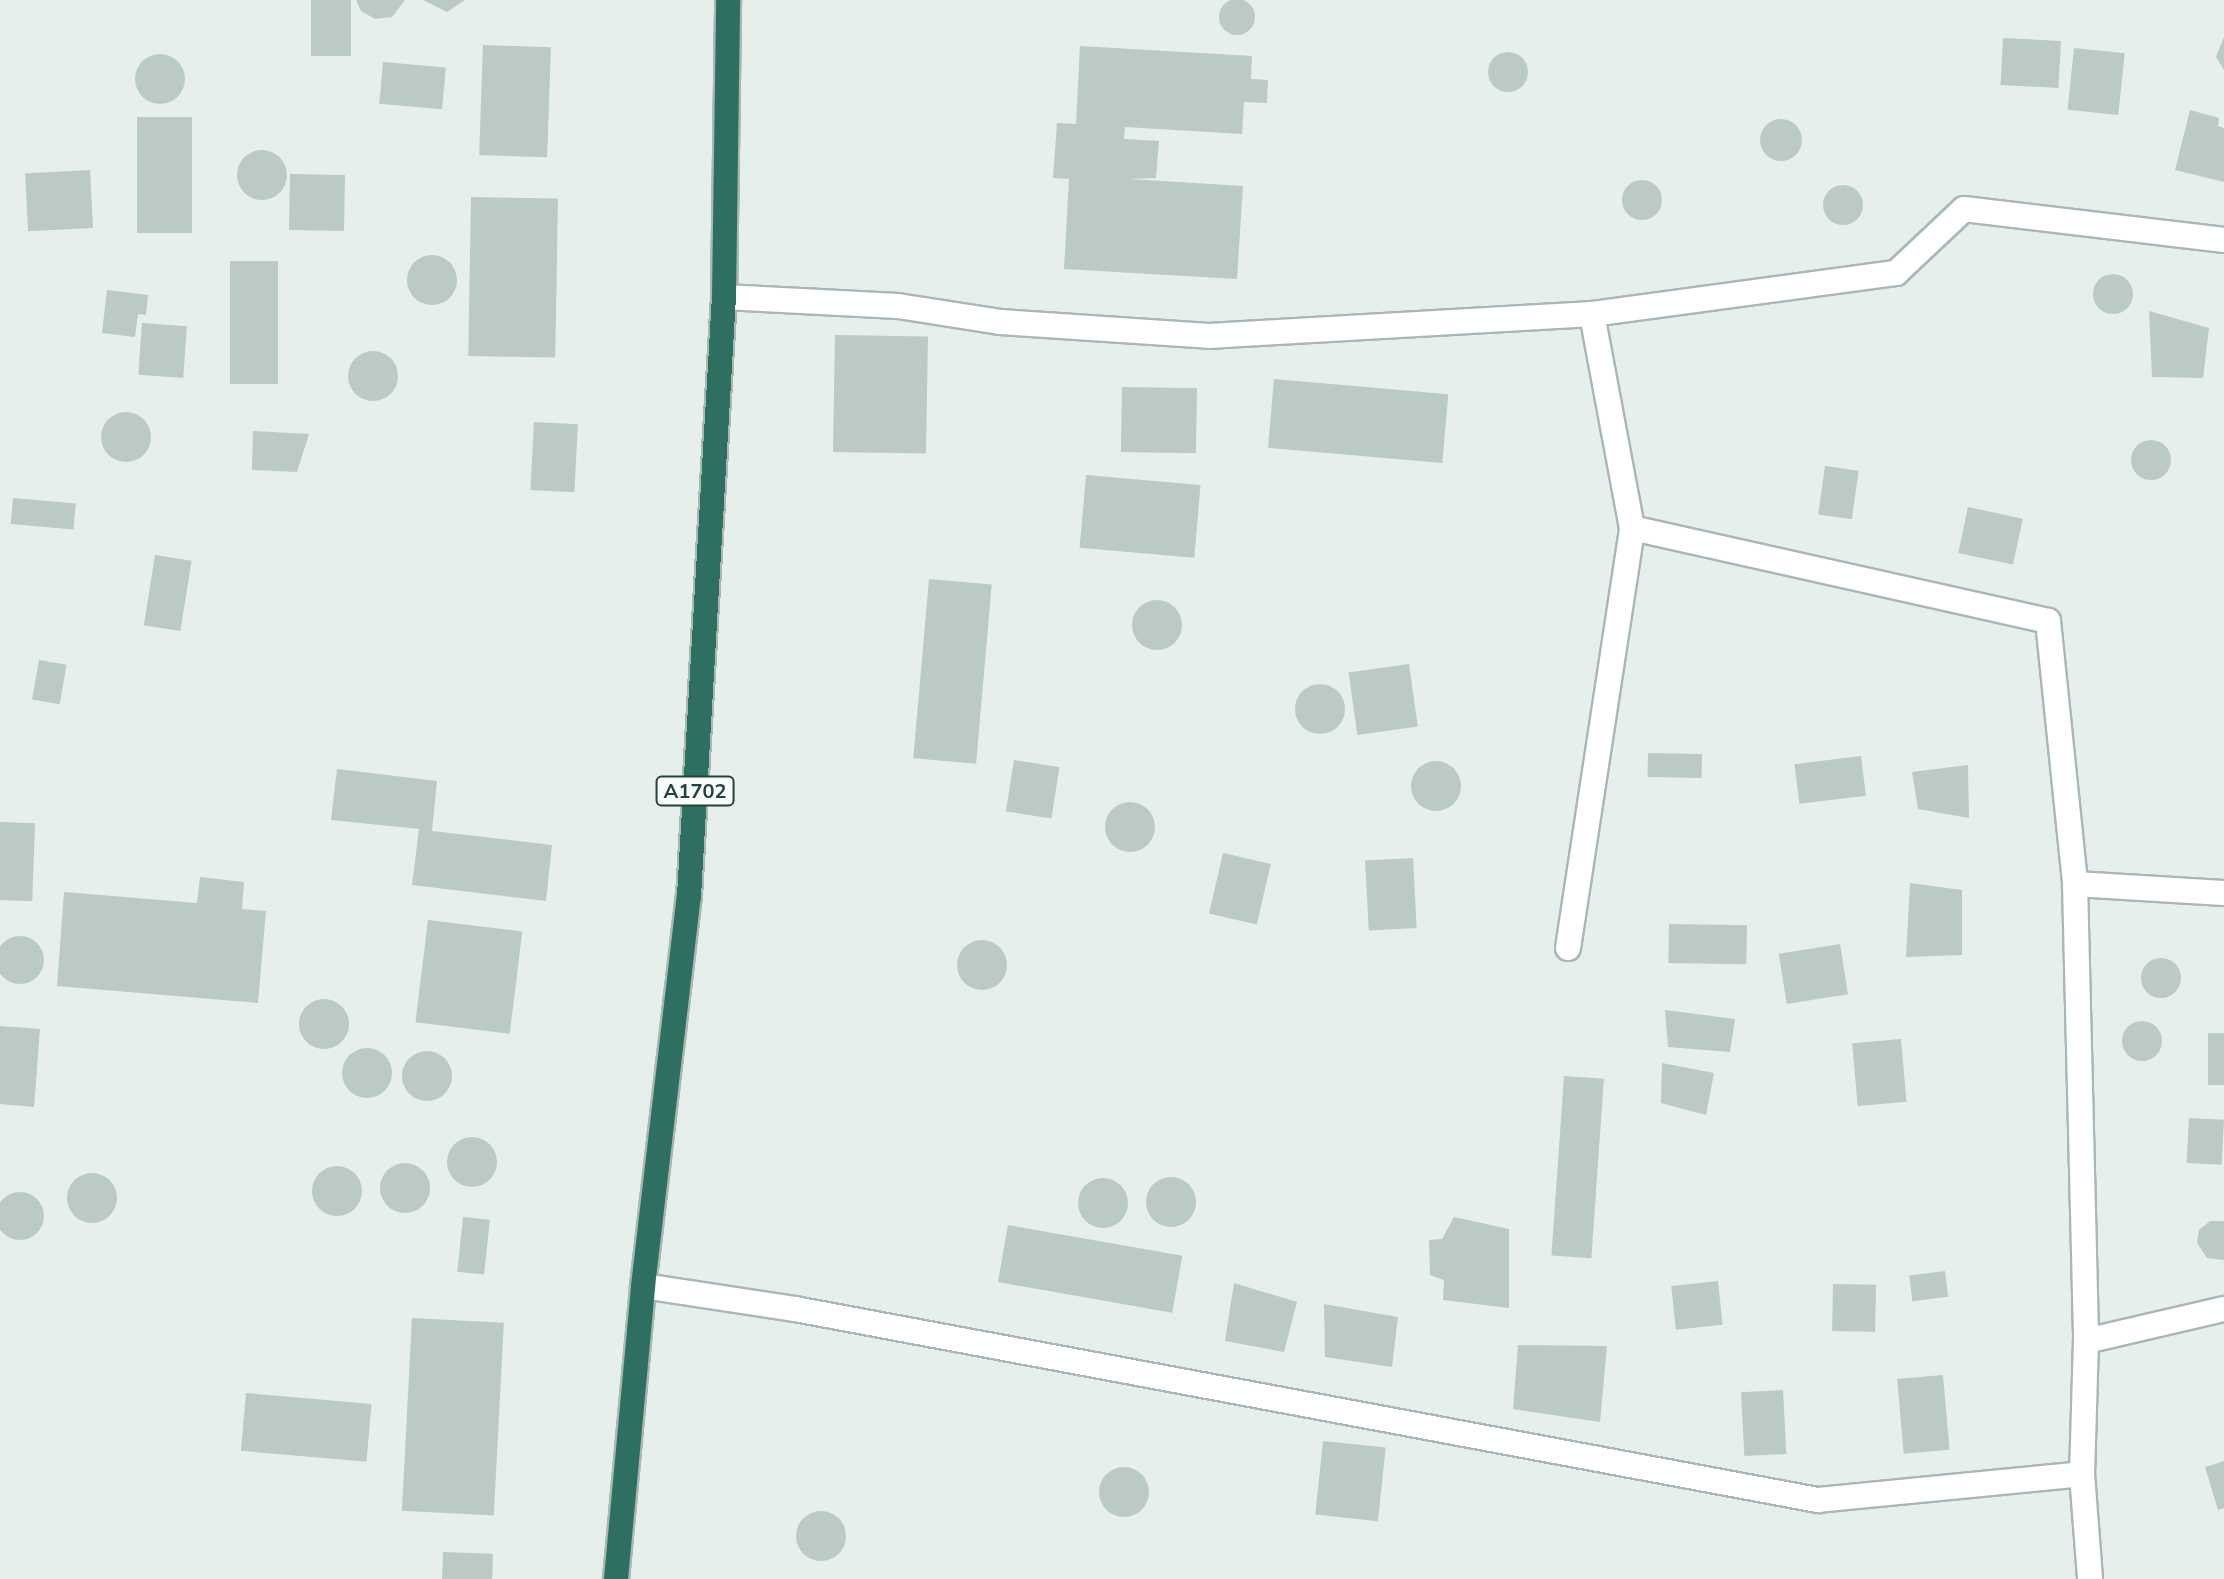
<!DOCTYPE html>
<html>
<head>
<meta charset="utf-8">
<style>
  body { margin:0 }
  #map { position:relative; width:2224px; height:1579px; overflow:hidden; background:#e6efeb; font-family:"Nunito Sans",sans-serif }
  div>[style] { position:absolute }
  [style*='--x'] { left:calc(var(--x)*1px); top:calc(var(--y)*1px); width:calc(var(--w)*1px); rotate:calc(var(--a)*1deg) }
  .building>* { inset:0; background:#bbcac4; transform-origin:0 0 }
  .round { border-radius:50% }
  .roads { filter:drop-shadow(2px 0 #a8b8b2) drop-shadow(-2px 0 #a8b8b2) drop-shadow(0 2px #a8b8b2) drop-shadow(0 -2px #a8b8b2) }
  .minor>* { height:24px; margin:-12px; padding:0 12px; transform-origin:12px; border-radius:12px; background:#fff }
  .highway>* { height:24px; margin:-12px; padding:0 12px; transform-origin:12px; border-radius:12px; background:#2f6f62 }
  span { translate:-50% -50%; white-space:nowrap; text-align:center; line-height:1.15; -webkit-text-stroke:6px #f7fbf9; paint-order:stroke }
  .shield-label span { padding:2px 6px; background:#f7fbf9; border:2px solid; border-radius:6px; -webkit-text-stroke-width:0 }
  .shield-label { font-size:20px; color:#24423a; font-weight:700 }
</style>
</head>
<body>
<div id="map">
  <div class="building">
    <div class="round" style="left:1219px;top:-1px;width:36px;height:36px"></div>
    <div style="left:311px;top:0;width:40px;height:56px"></div>
    <div style="clip-path:polygon(356px 0,405px 0,392px 17px,375px 19px,361px 11px)"></div>
    <div style="clip-path:polygon(423px 0,465px 0,447px 12px)"></div>
    <div style="clip-path:polygon(2224px 37px,2224px 70px,2216px 57px)"></div>
    <div style="left:2003px;top:38px;width:58px;height:47px;rotate:3deg"></div>
    <div style="left:483px;top:45px;width:68px;height:110px;rotate:2deg"></div>
    <div style="clip-path:polygon(1080px 46px,1252px 56px,1251px 79px,1268px 80px,1267px 103px,1244px 102px,1242px 134px,1125px 127px,1124px 139px,1159px 141px,1156px 178px,1129px 179px,1243px 186px,1237px 279px,1064px 269px,1069px 179px,1053px 178px,1057px 123px,1076px 124px)"></div>
    <div style="left:2074px;top:48px;width:51px;height:62px;rotate:6deg"></div>
    <div class="round" style="left:1488px;top:52px;width:40px;height:40px"></div>
    <div class="round" style="left:135px;top:54px;width:50px;height:50px"></div>
    <div style="left:383px;top:62px;width:63px;height:42px;rotate:5deg"></div>
    <div style="clip-path:polygon(2190px 110px,2219px 118px,2218px 126px,2224px 128px,2224px 182px,2175px 170px)"></div>
    <div style="left:137px;top:117px;width:55px;height:116px"></div>
    <div class="round" style="left:1760px;top:119px;width:42px;height:42px"></div>
    <div class="round" style="left:237px;top:150px;width:50px;height:50px"></div>
    <div style="left:90px;top:170px;width:58px;height:65px;rotate:87deg"></div>
    <div style="left:290px;top:174px;width:55px;height:56px;rotate:1deg"></div>
    <div class="round" style="left:1622px;top:180px;width:40px;height:40px"></div>
    <div class="round" style="left:1823px;top:185px;width:40px;height:40px"></div>
    <div style="left:471px;top:197px;width:87px;height:159px;rotate:1deg"></div>
    <div class="round" style="left:407px;top:255px;width:50px;height:50px"></div>
    <div style="left:230px;top:261px;width:48px;height:123px"></div>
    <div class="round" style="left:2093px;top:274px;width:40px;height:40px"></div>
    <div style="clip-path:polygon(107px 290px,148px 295px,146px 315px,138px 314px,135px 337px,102px 333px)"></div>
    <div style="clip-path:polygon(2149px 311px,2209px 328px,2203px 378px,2152px 377px)"></div>
    <div style="left:142px;top:323px;width:45px;height:52px;rotate:4deg"></div>
    <div style="left:835px;top:335px;width:93px;height:117px;rotate:1deg"></div>
    <div class="round" style="left:348px;top:351px;width:50px;height:50px"></div>
    <div style="left:1274px;top:379px;width:175px;height:69px;rotate:5deg"></div>
    <div style="left:1122px;top:387px;width:75px;height:65px;rotate:1deg"></div>
    <div class="round" style="left:101px;top:412px;width:50px;height:50px"></div>
    <div style="left:534px;top:422px;width:44px;height:68px;rotate:3deg"></div>
    <div style="clip-path:polygon(253px 431px,309px 434px,297px 472px,252px 470px)"></div>
    <div class="round" style="left:2131px;top:440px;width:40px;height:40px"></div>
    <div style="left:1825px;top:466px;width:34px;height:49px;rotate:8deg"></div>
    <div style="left:1086px;top:475px;width:115px;height:73px;rotate:5deg"></div>
    <div style="left:13px;top:498px;width:63px;height:26px;rotate:5deg"></div>
    <div style="left:1968px;top:507px;width:56px;height:47px;rotate:12deg"></div>
    <div style="left:155px;top:555px;width:37px;height:71px;rotate:9deg"></div>
    <div style="left:929px;top:579px;width:63px;height:180px;rotate:5deg"></div>
    <div class="round" style="left:1132px;top:600px;width:50px;height:50px"></div>
    <div style="left:39px;top:660px;width:28px;height:40px;rotate:10deg"></div>
    <div style="left:1409px;top:664px;width:63px;height:61px;rotate:82deg"></div>
    <div class="round" style="left:1295px;top:684px;width:50px;height:50px"></div>
    <div style="left:1648px;top:753px;width:54px;height:24px;rotate:1deg"></div>
    <div style="left:1861px;top:756px;width:40px;height:67px;rotate:83deg"></div>
    <div style="left:1014px;top:760px;width:46px;height:52px;rotate:9deg"></div>
    <div class="round" style="left:1411px;top:761px;width:50px;height:50px"></div>
    <div style="clip-path:polygon(1968px 765px,1969px 818px,1918px 809px,1912px 772px)"></div>
    <div style="clip-path:polygon(337px 769px,437px 781px,432px 831px,552px 845px,546px 901px,412px 885px,419px 829px,331px 820px)"></div>
    <div class="round" style="left:1105px;top:802px;width:50px;height:50px"></div>
    <div style="left:0;top:822px;width:35px;height:78px;rotate:2deg"></div>
    <div style="left:1223px;top:853px;width:49px;height:62px;rotate:13deg"></div>
    <div style="left:1413px;top:858px;width:70px;height:48px;rotate:87deg"></div>
    <div style="clip-path:polygon(200px 877px,244px 882px,242px 909px,266px 911px,258px 1003px,57px 986px,64px 892px,197px 903px)"></div>
    <div style="clip-path:polygon(1910px 883px,1962px 890px,1962px 955px,1906px 957px)"></div>
    <div style="left:428px;top:920px;width:95px;height:103px;rotate:7deg"></div>
    <div style="left:1669px;top:924px;width:78px;height:39px;rotate:1deg"></div>
    <div class="round" style="left:-4px;top:936px;width:48px;height:48px"></div>
    <div class="round" style="left:957px;top:940px;width:50px;height:50px"></div>
    <div style="left:1840px;top:944px;width:51px;height:62px;rotate:81deg"></div>
    <div class="round" style="left:2141px;top:958px;width:40px;height:40px"></div>
    <div class="round" style="left:299px;top:999px;width:50px;height:50px"></div>
    <div style="clip-path:polygon(1665px 1010px,1735px 1019px,1730px 1052px,1668px 1047px)"></div>
    <div class="round" style="left:2122px;top:1021px;width:40px;height:40px"></div>
    <div style="clip-path:polygon(0 1026px,40px 1029px,34px 1107px,0 1104px)"></div>
    <div style="left:2208px;top:1033px;width:16px;height:52px"></div>
    <div style="left:1901px;top:1039px;width:63px;height:49px;rotate:85deg"></div>
    <div class="round" style="left:342px;top:1048px;width:50px;height:50px"></div>
    <div class="round" style="left:402px;top:1051px;width:50px;height:50px"></div>
    <div style="clip-path:polygon(1662px 1063px,1714px 1073px,1706px 1115px,1661px 1103px)"></div>
    <div style="left:1564px;top:1076px;width:40px;height:180px;rotate:4deg"></div>
    <div style="left:2189px;top:1118px;width:35px;height:45px;rotate:3deg"></div>
    <div class="round" style="left:447px;top:1137px;width:50px;height:50px"></div>
    <div class="round" style="left:380px;top:1163px;width:50px;height:50px"></div>
    <div class="round" style="left:312px;top:1166px;width:50px;height:50px"></div>
    <div class="round" style="left:67px;top:1173px;width:50px;height:50px"></div>
    <div class="round" style="left:1146px;top:1177px;width:50px;height:50px"></div>
    <div class="round" style="left:1078px;top:1178px;width:50px;height:50px"></div>
    <div class="round" style="left:-4px;top:1192px;width:48px;height:48px"></div>
    <div style="left:463px;top:1217px;width:27px;height:55px;rotate:6deg"></div>
    <div style="clip-path:polygon(1454px 1217px,1509px 1229px,1509px 1308px,1443px 1300px,1444px 1280px,1430px 1275px,1429px 1240px,1442px 1239px)"></div>
    <div style="clip-path:polygon(2210px 1221px,2224px 1221px,2224px 1260px,2207px 1258px,2197px 1243px,2199px 1230px)"></div>
    <div style="left:1008px;top:1225px;width:177px;height:58px;rotate:10deg"></div>
    <div style="left:1945px;top:1271px;width:26px;height:36px;rotate:83deg"></div>
    <div style="left:1718px;top:1281px;width:44px;height:47px;rotate:84deg"></div>
    <div style="clip-path:polygon(1234px 1283px,1297px 1302px,1284px 1352px,1225px 1341px)"></div>
    <div style="left:1833px;top:1284px;width:43px;height:47px;rotate:1deg"></div>
    <div style="clip-path:polygon(1324px 1304px,1398px 1317px,1392px 1367px,1325px 1357px)"></div>
    <div style="left:412px;top:1318px;width:92px;height:193px;rotate:3deg"></div>
    <div style="clip-path:polygon(1518px 1345px,1607px 1346px,1600px 1422px,1513px 1409px)"></div>
    <div style="left:1943px;top:1375px;width:75px;height:46px;rotate:85deg"></div>
    <div style="left:1783px;top:1390px;width:64px;height:42px;rotate:87deg"></div>
    <div style="left:246px;top:1393px;width:126px;height:58px;rotate:5deg"></div>
    <div style="left:1323px;top:1441px;width:63px;height:74px;rotate:6deg"></div>
    <div style="clip-path:polygon(2224px 1461px,2224px 1508px,2218px 1510px,2205px 1467px)"></div>
    <div class="round" style="left:1099px;top:1467px;width:50px;height:50px"></div>
    <div class="round" style="left:796px;top:1511px;width:50px;height:50px"></div>
    <div style="left:443px;top:1552px;width:50px;height:27px;rotate:2deg"></div>
  </div>
  <div class="roads">
    <div class="minor">
      <div style="--x:724;--y:297;--w:174;--a:3"></div>
      <div style="--x:898;--y:306;--w:103;--a:8.9"></div>
      <div style="--x:1000;--y:322;--w:209;--a:3.8"></div>
      <div style="--x:1209;--y:336;--w:384;--a:-3.3"></div>
      <div style="--x:1592;--y:314;--w:307;--a:-7.7"></div>
      <div style="--x:1896;--y:273;--w:93;--a:-43.3"></div>
      <div style="--x:1964;--y:209;--w:262;--a:6.8"></div>
      <div style="--x:1632;--y:528;--w:426;--a:12.6"></div>
      <div style="--x:2048;--y:621;--w:264;--a:84.1"></div>
      <div style="--x:2075;--y:884;--w:457;--a:88.6"></div>
      <div style="--x:2086;--y:1341;--w:133;--a:91.7"></div>
      <div style="--x:2082;--y:1474;--w:105;--a:85.6"></div>
      <div style="--x:2075;--y:884;--w:149;--a:3.5"></div>
      <div style="--x:1568;--y:948;--w:425;--a:-81.3"></div>
      <div style="--x:1632;--y:528;--w:218;--a:-100.6"></div>
      <div style="--x:643;--y:1286;--w:154;--a:8.6"></div>
      <div style="--x:795;--y:1309;--w:1041;--a:10.58"></div>
      <div style="--x:1818;--y:1500;--w:265;--a:-5.6"></div>
      <div style="--x:2086;--y:1341;--w:142;--a:-13.1"></div>
    </div>
    <div class="highway">
      <div style="--x:616;--y:1579;--w:294;--a:-84.7"></div>
      <div style="--x:643;--y:1286;--w:393;--a:-83.3"></div>
      <div style="--x:689;--y:896;--w:600;--a:-86.66"></div>
      <div style="--x:724;--y:297;--w:297;--a:-89.2"></div>
    </div>
  </div>
  <div class="shield-label">
    <span style="left:695px;top:791px">A1702</span>
  </div>
</div>
</body>
</html>
